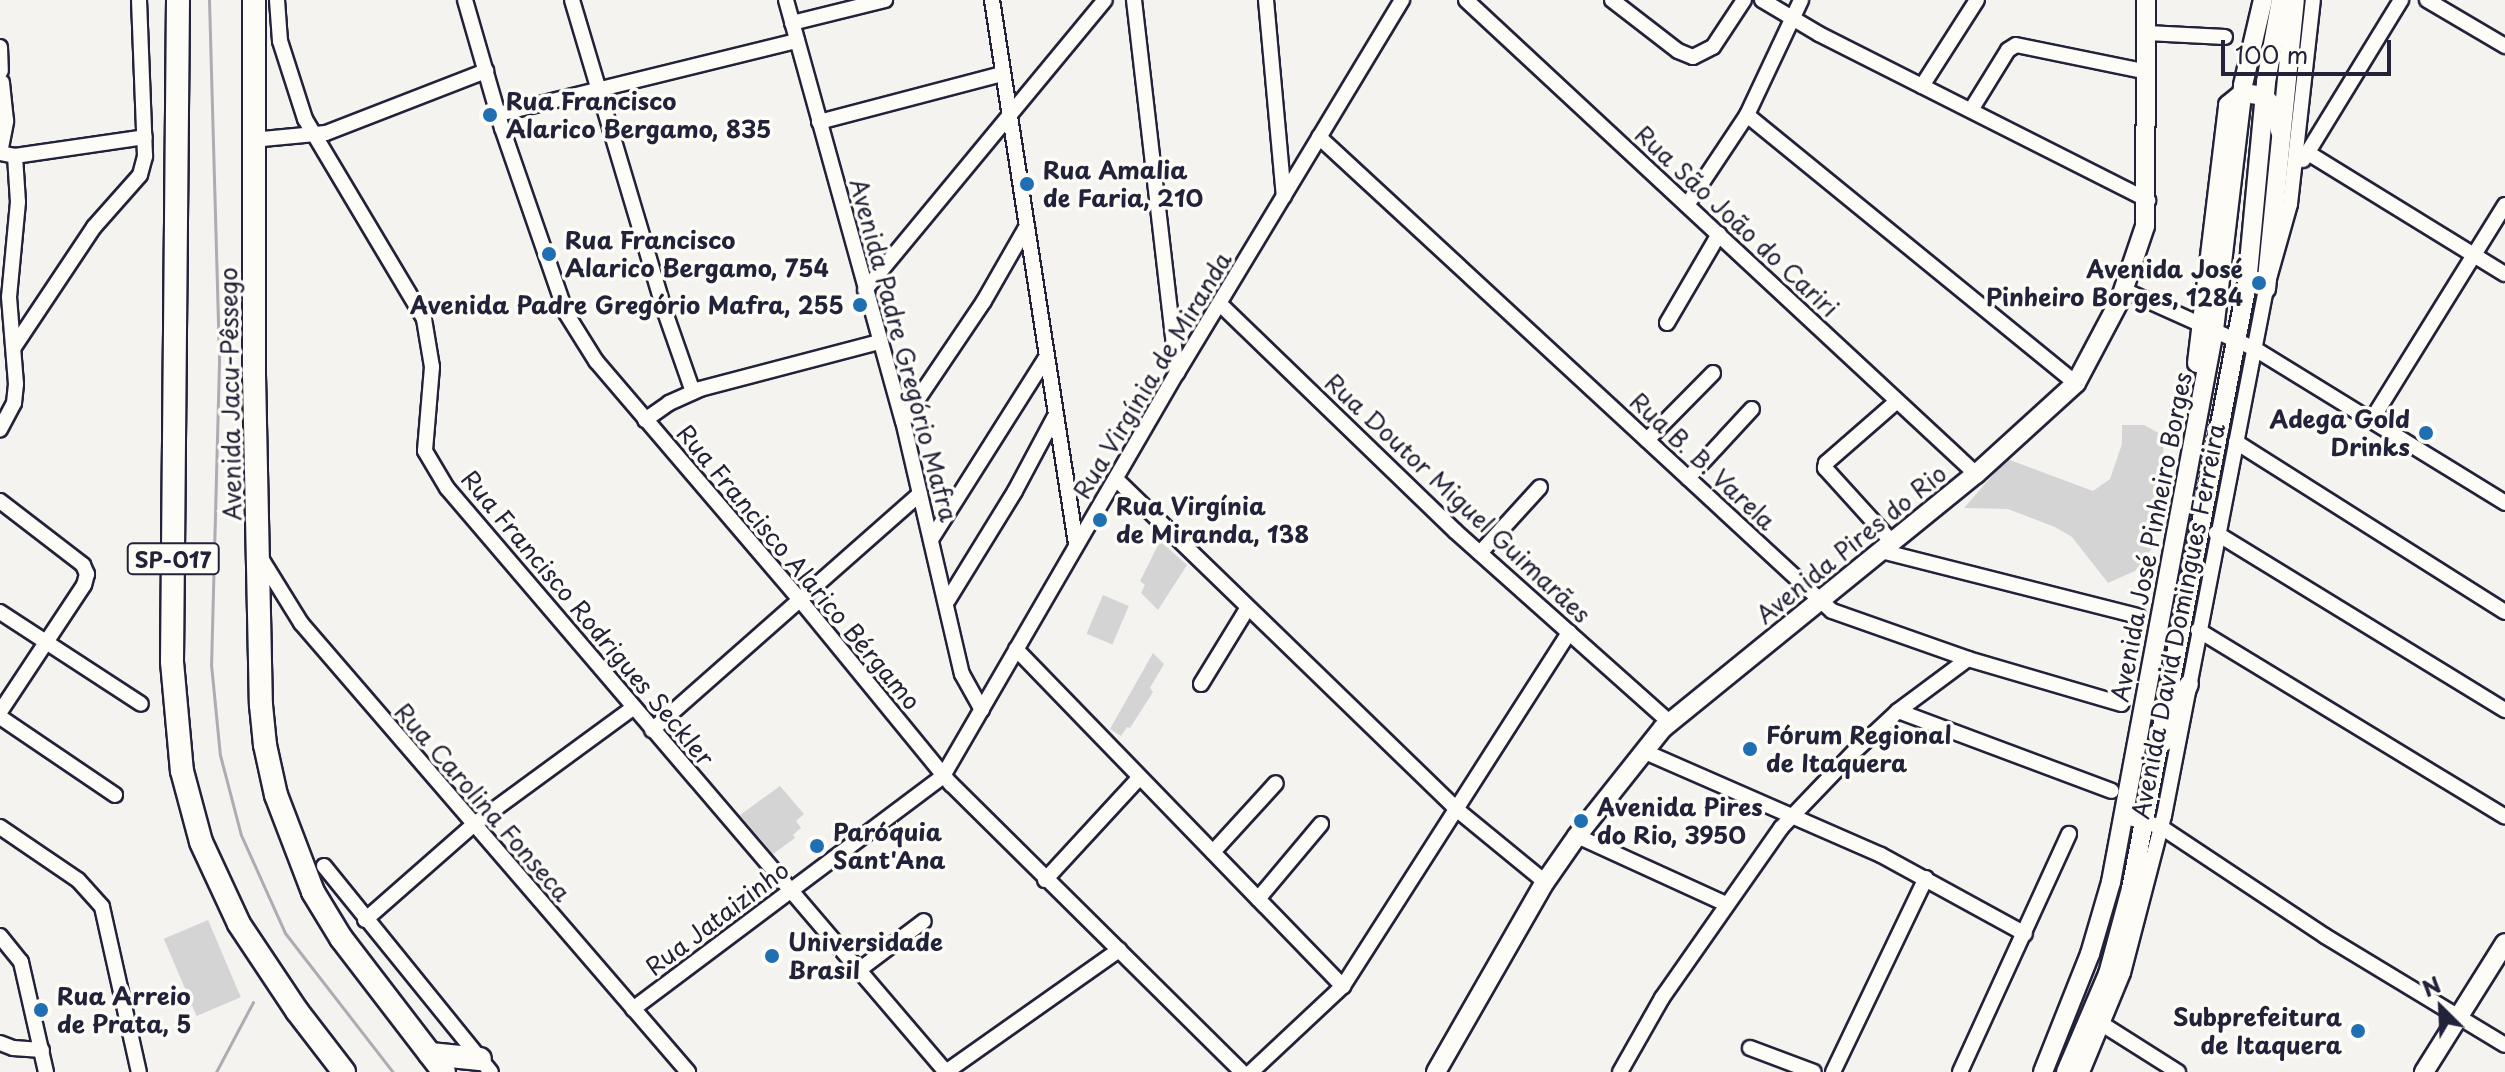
<!DOCTYPE html>
<html>
<head>
<meta charset="utf-8">
<style>
  body { margin:0 }
  #map { position:relative; width:2505px; height:1072px; overflow:hidden; background:#f4f3ef; font-family:"Playpen Sans",sans-serif }
  div>[style] { position:absolute }
  [style*='--x'] { left:calc(var(--x)*1px); top:calc(var(--y)*1px); width:calc(var(--w)*1px); rotate:calc(var(--a)*1deg) }
  .green>* { inset:0; background:#d5d4d5; transform-origin:0 0 }
  .stream>* { height:3px; margin:-1.5px; padding:0 1.5px; transform-origin:1.5px; border-radius:1.5px; background:#acacb2 }
  .roads { filter:drop-shadow(2px 0 #22223b) drop-shadow(-2px 0 #22223b) drop-shadow(0 2px #22223b) drop-shadow(0 -2px #22223b) }
  .minor>* { height:14px; margin:-7px; padding:0 7px; transform-origin:7px; border-radius:7px; background:#fdfcf7 }
  .major>* { height:18px; margin:-9px; padding:0 9px; transform-origin:9px; border-radius:9px; background:#fdfcf7 }
  .highway>* { height:22px; margin:-11px; padding:0 11px; transform-origin:11px; border-radius:11px; background:#fdfcf7 }
  .dots>* { width:22px; height:22px; translate:-50% -50%; box-sizing:border-box; border:4px solid #fdfcf7; border-radius:50% }
  span { translate:-50% -50%; white-space:nowrap; text-align:center; line-height:1.15; -webkit-text-stroke:7px #fdfcf7; paint-order:stroke }
  .shield-label span { padding:2px 6px; background:#fdfcf7; border:2px solid; border-radius:6px; -webkit-text-stroke-width:0 }
  .shield-label { font-size:22px; color:#22223b; font-weight:700 }
  .poi-label { font-size:24px; color:#22223b; font-weight:700 }
  .left { translate:0 -50%; text-align:left }
  .right { translate:-100% -50%; text-align:right }
  .street-label { font-size:24px; color:#22223b }
  .north { position:absolute; left:2401px; top:968px; width:80px; height:80px; -webkit-text-stroke:6px #fdfcf7; paint-order:stroke; rotate:336deg; font-size:22px; font-weight:700; line-height:32px; text-align:center; color:#22223b }
  .north::after { content:''; display:block; margin:auto; width:28px; height:36px; background:#22223b; clip-path:polygon(50% 0,100% 100%,50% 72%,0 100%) }
  .scale { position:absolute; left:2221px; top:40px; width:170px; height:36px; box-sizing:border-box; border:4px solid #22223b; border-top:0; padding-left:10px; font-size:24px; line-height:28px; white-space:nowrap; color:#22223b; -webkit-text-stroke:6px #fdfcf7; paint-order:stroke }
</style>
</head>
<body>
<div id="map">
  <div class="green">
    <div style="clip-path:polygon(2122px 425px,2144px 425px,2164px 436px,2160px 522px,2153px 547px,2135px 571px,2108px 583px,2072px 537px,2055px 527px,2008px 509px,1964px 508px,2007px 459px,2093px 491px,2110px 479px,2122px 444px)"></div>
    <div style="clip-path:polygon(1160px 541px,1187px 565px,1158px 610px,1141px 593px,1145px 585px,1140px 581px)"></div>
    <div style="left:1103px;top:595px;width:28px;height:42px;rotate:23deg"></div>
    <div style="clip-path:polygon(1153px 653px,1164px 664px,1150px 688px,1153px 692px,1130px 728px,1127px 727px,1121px 736px,1110px 729px)"></div>
    <div style="clip-path:polygon(780px 786px,804px 814px,796px 821px,801px 828px,793px 835px,795px 838px,773px 854px,740px 815px)"></div>
    <div style="left:208px;top:920px;width:84px;height:48px;rotate:67deg"></div>
  </div>
  <div class="stream">
    <div style="--x:209;--y:0;--w:362;--a:88.4"></div>
    <div style="--x:219;--y:362;--w:302;--a:91.5"></div>
    <div style="--x:211;--y:664;--w:91;--a:84.4"></div>
    <div style="--x:220;--y:755;--w:83;--a:75.3"></div>
    <div style="--x:241;--y:835;--w:107;--a:65.8"></div>
    <div style="--x:285;--y:933;--w:176;--a:52.2"></div>
    <div style="--x:216;--y:1072;--w:79;--a:-62.1"></div>
  </div>
  <div class="roads">
    <div class="minor">
      <div style="--x:277;--y:0;--w:41;--a:85.8"></div>
      <div style="--x:280;--y:41;--w:82;--a:72.2"></div>
      <div style="--x:305;--y:119;--w:233;--a:59.2"></div>
      <div style="--x:424;--y:319;--w:49;--a:80.5"></div>
      <div style="--x:432;--y:367;--w:84;--a:94.8"></div>
      <div style="--x:425;--y:451;--w:43;--a:59.3"></div>
      <div style="--x:447;--y:488;--w:768;--a:49.49"></div>
      <div style="--x:465;--y:0;--w:133;--a:73.9"></div>
      <div style="--x:502;--y:128;--w:196;--a:70.9"></div>
      <div style="--x:566;--y:313;--w:57;--a:58"></div>
      <div style="--x:596;--y:361;--w:316;--a:49.5"></div>
      <div style="--x:801;--y:601;--w:237;--a:50.7"></div>
      <div style="--x:951;--y:784;--w:409;--a:44.7"></div>
      <div style="--x:572;--y:0;--w:326;--a:73.4"></div>
      <div style="--x:665;--y:312;--w:85;--a:70.7"></div>
      <div style="--x:786;--y:0;--w:437;--a:74.5"></div>
      <div style="--x:903;--y:421;--w:260;--a:76.9"></div>
      <div style="--x:962;--y:674;--w:41;--a:60.9"></div>
      <div style="--x:992;--y:0;--w:550;--a:81.22"></div>
      <div style="--x:1134;--y:0;--w:375;--a:83.4"></div>
      <div style="--x:1266;--y:0;--w:197;--a:84.8"></div>
      <div style="--x:1466;--y:0;--w:696;--a:42.9"></div>
      <div style="--x:1612;--y:0;--w:83;--a:37.7"></div>
      <div style="--x:1678;--y:51;--w:16;--a:22"></div>
      <div style="--x:1693;--y:57;--w:22;--a:-27"></div>
      <div style="--x:1713;--y:47;--w:56;--a:-56.6"></div>
      <div style="--x:1762;--y:0;--w:66;--a:30.8"></div>
      <div style="--x:1819;--y:34;--w:369;--a:26.8"></div>
      <div style="--x:2427;--y:0;--w:91;--a:30.5"></div>
      <div style="--x:792;--y:23;--w:96;--a:-13.9"></div>
      <div style="--x:2147;--y:33;--w:78;--a:2.9"></div>
      <div style="--x:0;--y:47;--w:24;--a:88"></div>
      <div style="--x:1922;--y:86;--w:102;--a:-57.4"></div>
      <div style="--x:1971;--y:110;--w:70;--a:-58.3"></div>
      <div style="--x:2008;--y:50;--w:9;--a:-32"></div>
      <div style="--x:2016;--y:45;--w:134;--a:11.6"></div>
      <div style="--x:499;--y:114;--w:307;--a:-13.8"></div>
      <div style="--x:1747;--y:115;--w:424;--a:39.2"></div>
      <div style="--x:819;--y:122;--w:189;--a:-14.7"></div>
      <div style="--x:1319;--y:137;--w:698;--a:42.74"></div>
      <div style="--x:1832;--y:611;--w:144;--a:19.4"></div>
      <div style="--x:1968;--y:659;--w:160;--a:16.3"></div>
      <div style="--x:252;--y:140;--w:74;--a:-5.4"></div>
      <div style="--x:326;--y:133;--w:172;--a:-21.2"></div>
      <div style="--x:0;--y:153;--w:15;--a:11"></div>
      <div style="--x:15;--y:156;--w:46;--a:86.3"></div>
      <div style="--x:18;--y:202;--w:95;--a:95.4"></div>
      <div style="--x:9;--y:297;--w:87;--a:85.4"></div>
      <div style="--x:16;--y:384;--w:19;--a:96"></div>
      <div style="--x:14;--y:403;--w:30;--a:118"></div>
      <div style="--x:0;--y:153;--w:33;--a:-79"></div>
      <div style="--x:6;--y:121;--w:39;--a:-96"></div>
      <div style="--x:2308;--y:153;--w:231;--a:31.6"></div>
      <div style="--x:15;--y:156;--w:131;--a:-8.3"></div>
      <div style="--x:2303;--y:160;--w:188;--a:-58.5"></div>
      <div style="--x:1687;--y:205;--w:108;--a:-56.3"></div>
      <div style="--x:1747;--y:115;--w:127;--a:-64.8"></div>
      <div style="--x:865;--y:290;--w:376;--a:-50.4"></div>
      <div style="--x:2124;--y:290;--w:144;--a:24.2"></div>
      <div style="--x:2255;--y:349;--w:294;--a:31.6"></div>
      <div style="--x:1220;--y:304;--w:327;--a:44"></div>
      <div style="--x:1455;--y:531;--w:287;--a:41.7"></div>
      <div style="--x:1667;--y:323;--w:103;--a:-59.7"></div>
      <div style="--x:14;--y:347;--w:144;--a:-56.3"></div>
      <div style="--x:94;--y:227;--w:69;--a:-48.5"></div>
      <div style="--x:140;--y:175;--w:20;--a:-75"></div>
      <div style="--x:145;--y:156;--w:156;--a:-92.2"></div>
      <div style="--x:645;--y:420;--w:29;--a:-35"></div>
      <div style="--x:669;--y:403;--w:34;--a:-24"></div>
      <div style="--x:700;--y:389;--w:185;--a:-14.7"></div>
      <div style="--x:903;--y:421;--w:145;--a:-56"></div>
      <div style="--x:984;--y:301;--w:86;--a:-60.2"></div>
      <div style="--x:2371;--y:421;--w:254;--a:-58.2"></div>
      <div style="--x:1647;--y:440;--w:94;--a:-45.4"></div>
      <div style="--x:2236;--y:442;--w:318;--a:32.3"></div>
      <div style="--x:1688;--y:478;--w:94;--a:-47.2"></div>
      <div style="--x:1116;--y:479;--w:472;--a:44.1"></div>
      <div style="--x:1455;--y:808;--w:117;--a:39.4"></div>
      <div style="--x:0;--y:501;--w:105;--a:37.6"></div>
      <div style="--x:83;--y:565;--w:10;--a:66"></div>
      <div style="--x:87;--y:574;--w:11;--a:105"></div>
      <div style="--x:84;--y:585;--w:152;--a:123.5"></div>
      <div style="--x:2216;--y:533;--w:339;--a:31.5"></div>
      <div style="--x:932;--y:538;--w:212;--a:-57.7"></div>
      <div style="--x:1892;--y:542;--w:100;--a:-132.2"></div>
      <div style="--x:1825;--y:468;--w:5;--a:-79"></div>
      <div style="--x:1826;--y:463;--w:94;--a:-41.1"></div>
      <div style="--x:1881;--y:551;--w:265;--a:14.2"></div>
      <div style="--x:1480;--y:553;--w:89;--a:-47.7"></div>
      <div style="--x:262;--y:560;--w:74;--a:58.2"></div>
      <div style="--x:301;--y:623;--w:593;--a:49.24"></div>
      <div style="--x:948;--y:600;--w:128;--a:-58.4"></div>
      <div style="--x:1015;--y:491;--w:83;--a:-61.9"></div>
      <div style="--x:0;--y:612;--w:168;--a:33.1"></div>
      <div style="--x:2198;--y:630;--w:359;--a:31.3"></div>
      <div style="--x:1016;--y:649;--w:470;--a:45.9"></div>
      <div style="--x:1201;--y:684;--w:88;--a:-58.5"></div>
      <div style="--x:1898;--y:711;--w:228;--a:20.5"></div>
      <div style="--x:0;--y:717;--w:139;--a:34.1"></div>
      <div style="--x:652;--y:730;--w:357;--a:-41.4"></div>
      <div style="--x:1643;--y:751;--w:260;--a:23.6"></div>
      <div style="--x:1881;--y:855;--w:164;--a:28.7"></div>
      <div style="--x:2123;--y:816;--w:40;--a:16"></div>
      <div style="--x:2161;--y:827;--w:197;--a:33.6"></div>
      <div style="--x:2325;--y:936;--w:210;--a:31.2"></div>
      <div style="--x:0;--y:827;--w:94;--a:34.2"></div>
      <div style="--x:78;--y:880;--w:36;--a:48"></div>
      <div style="--x:102;--y:907;--w:169;--a:77.4"></div>
      <div style="--x:1577;--y:836;--w:164;--a:24.5"></div>
      <div style="--x:1213;--y:852;--w:93;--a:-47.6"></div>
      <div style="--x:324;--y:866;--w:265;--a:51"></div>
      <div style="--x:1045;--y:880;--w:139;--a:-47.3"></div>
      <div style="--x:1258;--y:899;--w:98;--a:-50"></div>
      <div style="--x:365;--y:920;--w:144;--a:-41.3"></div>
      <div style="--x:473;--y:825;--w:198;--a:-36.2"></div>
      <div style="--x:0;--y:936;--w:33;--a:51"></div>
      <div style="--x:21;--y:962;--w:113;--a:77.2"></div>
      <div style="--x:859;--y:970;--w:81;--a:-37"></div>
      <div style="--x:633;--y:1009;--w:388;--a:-36.9"></div>
      <div style="--x:943;--y:776;--w:466;--a:-59.9"></div>
      <div style="--x:1177;--y:373;--w:436;--a:-58.9"></div>
      <div style="--x:2102;--y:1024;--w:90;--a:32.3"></div>
      <div style="--x:0;--y:1043;--w:14;--a:21"></div>
      <div style="--x:13;--y:1048;--w:29;--a:4"></div>
      <div style="--x:1750;--y:1048;--w:68;--a:20.6"></div>
      <div style="--x:946;--y:1072;--w:212;--a:-35.2"></div>
      <div style="--x:1251;--y:1072;--w:126;--a:-43.1"></div>
      <div style="--x:1343;--y:986;--w:420;--a:-57.4"></div>
      <div style="--x:1620;--y:1072;--w:85;--a:-60.4"></div>
      <div style="--x:1662;--y:998;--w:208;--a:-55"></div>
      <div style="--x:1781;--y:828;--w:105;--a:-46.2"></div>
      <div style="--x:1854;--y:752;--w:60;--a:-43"></div>
      <div style="--x:1898;--y:711;--w:87;--a:-36.6"></div>
      <div style="--x:1833;--y:1072;--w:215;--a:-64.4"></div>
      <div style="--x:1960;--y:1072;--w:262;--a:-65.4"></div>
      <div style="--x:2082;--y:1072;--w:107;--a:-67.5"></div>
      <div style="--x:2123;--y:973;--w:162;--a:-75.4"></div>
      <div style="--x:2164;--y:816;--w:537;--a:-79.05"></div>
      <div style="--x:2266;--y:289;--w:88;--a:-74.2"></div>
      <div style="--x:2290;--y:204;--w:205;--a:-83.6"></div>
    </div>
    <div class="major">
      <div style="--x:2266;--y:289;--w:290;--a:-84.3"></div>
      <div style="--x:2197;--y:363;--w:260;--a:-83.1"></div>
      <div style="--x:2228;--y:105;--w:19;--a:-39"></div>
      <div style="--x:2243;--y:93;--w:21;--a:8"></div>
      <div style="--x:2264;--y:96;--w:17;--a:50"></div>
      <div style="--x:2275;--y:109;--w:23;--a:77"></div>
      <div style="--x:2164;--y:742;--w:63;--a:-66.7"></div>
      <div style="--x:1436;--y:1072;--w:219;--a:-60.2"></div>
      <div style="--x:1545;--y:882;--w:56;--a:-55.2"></div>
      <div style="--x:1577;--y:836;--w:138;--a:-51.5"></div>
      <div style="--x:1663;--y:728;--w:403;--a:-39.1"></div>
      <div style="--x:1976;--y:474;--w:135;--a:-42.3"></div>
      <div style="--x:2076;--y:383;--w:94;--a:-62.1"></div>
      <div style="--x:2120;--y:300;--w:78;--a:-71.3"></div>
      <div style="--x:2145;--y:226;--w:226;--a:-89.7"></div>
      <div style="--x:2043;--y:1072;--w:127;--a:-68.3"></div>
      <div style="--x:2090;--y:954;--w:75;--a:-73.7"></div>
      <div style="--x:2111;--y:882;--w:562;--a:-79.43"></div>
      <div style="--x:2214;--y:330;--w:247;--a:-83.2"></div>
      <div style="--x:2243;--y:85;--w:87;--a:-76.8"></div>
      <div style="--x:2066;--y:1072;--w:107;--a:-66.8"></div>
      <div style="--x:2108;--y:974;--w:88;--a:-74.9"></div>
      <div style="--x:2131;--y:889;--w:616;--a:-79.15"></div>
      <div style="--x:2247;--y:284;--w:203;--a:-84.6"></div>
      <div style="--x:2266;--y:82;--w:83;--a:-79.6"></div>
      <div style="--x:2424;--y:1072;--w:152;--a:-57.9"></div>
    </div>
    <div class="highway">
      <div style="--x:178;--y:0;--w:662;--a:90.52"></div>
      <div style="--x:172;--y:662;--w:109;--a:84.8"></div>
      <div style="--x:182;--y:771;--w:73;--a:75"></div>
      <div style="--x:201;--y:842;--w:90;--a:65.1"></div>
      <div style="--x:239;--y:924;--w:105;--a:56.3"></div>
      <div style="--x:297;--y:1011;--w:77;--a:52.4"></div>
      <div style="--x:254;--y:0;--w:375;--a:90"></div>
      <div style="--x:254;--y:375;--w:330;--a:88.8"></div>
      <div style="--x:261;--y:705;--w:40;--a:84.3"></div>
      <div style="--x:265;--y:745;--w:51;--a:77.6"></div>
      <div style="--x:276;--y:795;--w:104;--a:69.1"></div>
      <div style="--x:313;--y:892;--w:54;--a:58.7"></div>
      <div style="--x:341;--y:938;--w:169;--a:52.5"></div>
      <div style="--x:430;--y:1054;--w:50;--a:5.7"></div>
    </div>
  </div>
  <div class="dots">
    <div style="left:490px;top:115px;background:#1f6fb2"></div>
    <div style="left:1027px;top:184px;background:#1f6fb2"></div>
    <div style="left:549px;top:254px;background:#1f6fb2"></div>
    <div style="left:2259px;top:283px;background:#1f6fb2"></div>
    <div style="left:860px;top:305px;background:#1f6fb2"></div>
    <div style="left:2426px;top:433px;background:#1f6fb2"></div>
    <div style="left:1100px;top:520px;background:#1f6fb2"></div>
    <div style="left:1750px;top:749px;background:#1f6fb2"></div>
    <div style="left:1581px;top:821px;background:#1f6fb2"></div>
    <div style="left:817px;top:846px;background:#1f6fb2"></div>
    <div style="left:772px;top:956px;background:#1f6fb2"></div>
    <div style="left:41px;top:1010px;background:#1f6fb2"></div>
    <div style="left:2358px;top:1031px;background:#1f6fb2"></div>
  </div>
  <div class="shield-label">
    <span style="left:173px;top:559px">SP-017</span>
  </div>
  <div class="poi-label">
    <span class="left" style="left:506px;top:115px">Rua Francisco<br>Alarico Bergamo, 835</span>
    <span class="left" style="left:1043px;top:184px">Rua Amalia<br>de Faria, 210</span>
    <span class="left" style="left:565px;top:254px">Rua Francisco<br>Alarico Bergamo, 754</span>
    <span class="right" style="left:2243px;top:283px">Avenida José<br>Pinheiro Borges, 1284</span>
    <span class="right" style="left:844px;top:305px">Avenida Padre Gregório Mafra, 255</span>
    <span class="right" style="left:2410px;top:433px">Adega Gold<br>Drinks</span>
    <span class="left" style="left:1116px;top:520px">Rua Virgínia<br>de Miranda, 138</span>
    <span class="left" style="left:1766px;top:749px">Fórum Regional<br>de Itaquera</span>
    <span class="left" style="left:1597px;top:821px">Avenida Pires<br>do Rio, 3950</span>
    <span class="left" style="left:833px;top:846px">Paróquia<br>Sant'Ana</span>
    <span class="left" style="left:788px;top:956px">Universidade<br>Brasil</span>
    <span class="left" style="left:57px;top:1010px">Rua Arreio<br>de Prata, 5</span>
    <span class="right" style="left:2342px;top:1031px">Subprefeitura<br>de Itaquera</span>
  </div>
  <div class="street-label">
    <span style="left:1737px;top:221px;rotate:43deg">Rua São João do Cariri</span>
    <span style="left:904px;top:350px;rotate:75deg">Avenida Padre Gregório Mafra</span>
    <span style="left:1152px;top:375px;rotate:-59deg">Rua Virgínia de Miranda</span>
    <span style="left:230px;top:394px;rotate:-91deg">Avenida Jacu-Pêssego</span>
    <span style="left:1703px;top:461px;rotate:43deg">Rua B. B. Varela</span>
    <span style="left:1458px;top:498px;rotate:43deg">Rua Doutor Miguel Guimarães</span>
    <span style="left:2151px;top:537px;rotate:-79deg">Avenida José Pinheiro Borges</span>
    <span style="left:1851px;top:544px;rotate:-39deg">Avenida Pires do Rio</span>
    <span style="left:799px;top:567px;rotate:50deg">Rua Francisco Alarico Bérgamo</span>
    <span style="left:588px;top:618px;rotate:50deg">Rua Francisco Rodrigues Seckler</span>
    <span style="left:2178px;top:621px;rotate:-79deg">Avenida David Domingues Ferreira</span>
    <span style="left:483px;top:802px;rotate:49deg">Rua Carolina Fonseca</span>
    <span style="left:717px;top:918px;rotate:-37deg">Rua Jataizinho</span>
  </div>
  <div class="north">N</div>
  <div class="scale">100 m</div>
</div>
</body>
</html>
